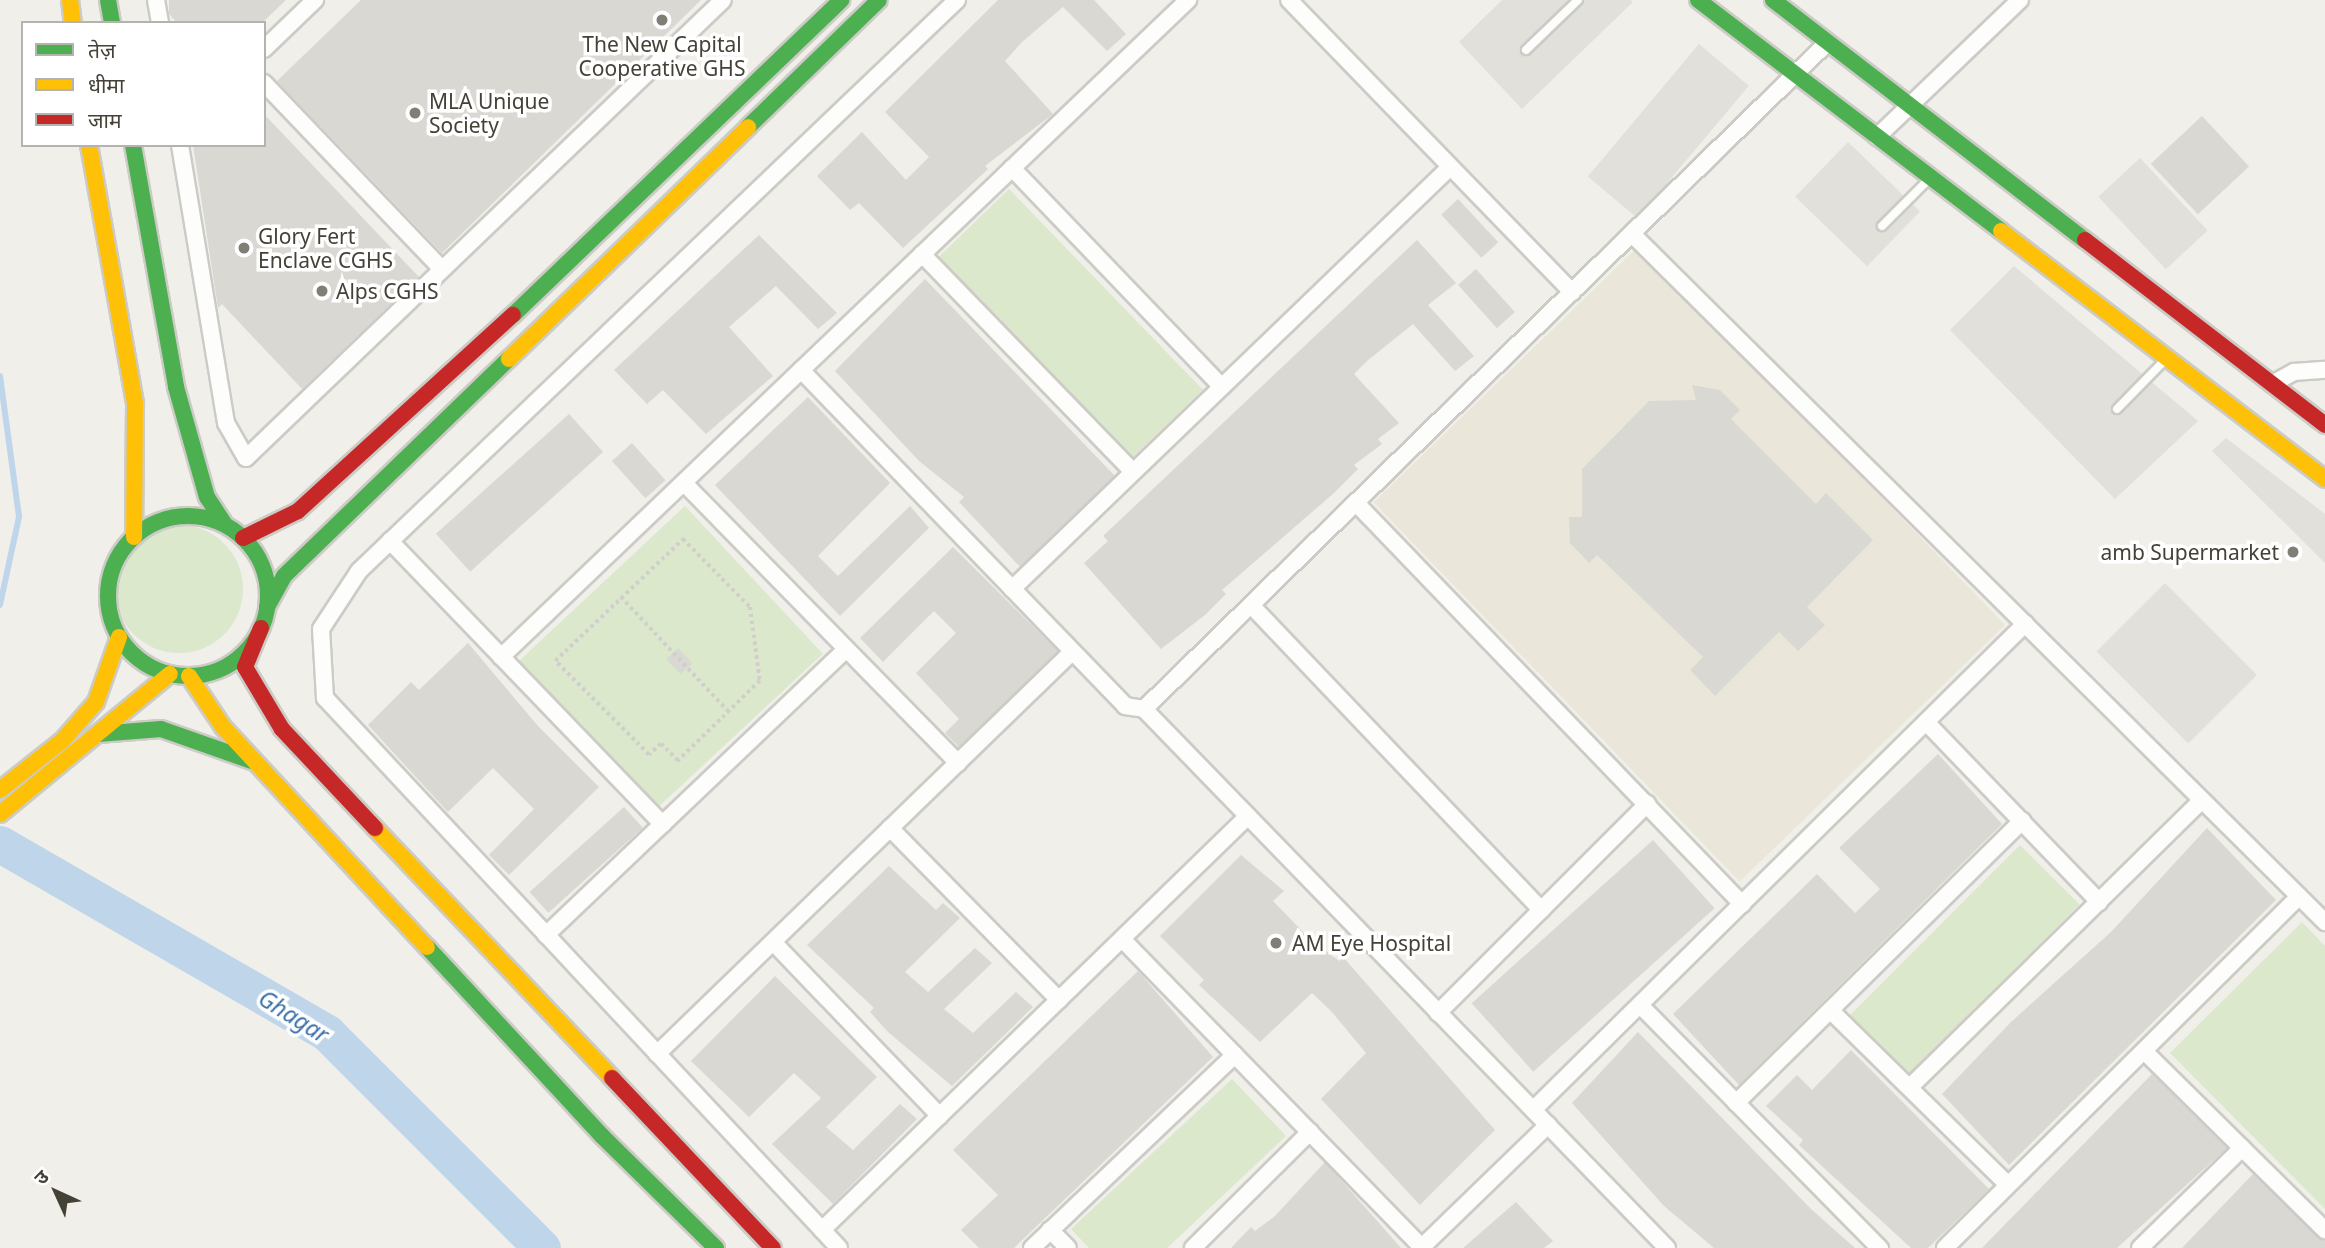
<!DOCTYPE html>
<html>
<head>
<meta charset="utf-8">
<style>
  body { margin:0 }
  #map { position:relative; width:2325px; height:1248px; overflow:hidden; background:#f0efea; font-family:"Noto Sans","Noto Sans Devanagari",sans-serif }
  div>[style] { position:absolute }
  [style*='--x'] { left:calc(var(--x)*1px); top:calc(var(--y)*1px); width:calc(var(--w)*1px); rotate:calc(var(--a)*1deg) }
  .education>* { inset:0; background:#eae7da; transform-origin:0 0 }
  .green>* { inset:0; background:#dbe8cc; transform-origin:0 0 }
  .round { border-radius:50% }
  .parking>* { inset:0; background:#e1e0db; transform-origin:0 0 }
  .stream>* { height:6px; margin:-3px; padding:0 3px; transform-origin:3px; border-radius:3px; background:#bfd5ea }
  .river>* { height:37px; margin:-18.5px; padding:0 18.5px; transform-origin:18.5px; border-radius:18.5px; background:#bfd5ea }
  .building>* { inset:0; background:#d9d8d3; transform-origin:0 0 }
  .path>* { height:3.5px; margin-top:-1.75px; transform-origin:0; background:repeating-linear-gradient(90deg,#d1cecb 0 3.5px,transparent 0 7px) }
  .roads { filter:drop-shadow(2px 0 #cccbc6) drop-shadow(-2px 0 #cccbc6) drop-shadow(0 2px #cccbc6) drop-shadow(0 -2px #cccbc6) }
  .lane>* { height:8px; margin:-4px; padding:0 4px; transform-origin:4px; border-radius:4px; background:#fdfdfc }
  .street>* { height:16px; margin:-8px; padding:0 8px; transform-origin:8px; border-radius:8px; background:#fdfdfc }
  .fast>* { height:16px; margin:-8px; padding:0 8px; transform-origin:8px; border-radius:8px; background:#4caf50 }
  .fast>.ring { margin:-8px; padding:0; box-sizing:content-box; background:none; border:16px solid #4caf50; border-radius:50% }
  .slow>* { height:16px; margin:-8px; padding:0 8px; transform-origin:8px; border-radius:8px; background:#ffc107 }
  .jam>* { height:16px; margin:-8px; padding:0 8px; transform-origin:8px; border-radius:8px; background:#c62828 }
  .dots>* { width:19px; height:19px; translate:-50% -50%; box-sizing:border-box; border:4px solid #fff; border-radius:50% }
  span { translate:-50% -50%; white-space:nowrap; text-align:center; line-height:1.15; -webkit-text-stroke:7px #fff; paint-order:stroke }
  .poi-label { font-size:21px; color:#454137 }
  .left { translate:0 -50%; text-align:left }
  .right { translate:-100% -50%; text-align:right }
  .water-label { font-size:23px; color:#3a6fa8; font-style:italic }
  .legend { position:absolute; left:21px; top:21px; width:245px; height:126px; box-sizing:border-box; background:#fff; border:2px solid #b5b3af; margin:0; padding:9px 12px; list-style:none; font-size:21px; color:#454137 }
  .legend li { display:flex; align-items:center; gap:14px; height:35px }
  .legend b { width:35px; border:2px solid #b5b3af }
  .north { position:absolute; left:21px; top:1157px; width:70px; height:70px; -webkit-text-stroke:5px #fff; paint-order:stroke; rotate:315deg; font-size:19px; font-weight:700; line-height:28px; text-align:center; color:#454137 }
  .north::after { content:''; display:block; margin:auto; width:24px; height:32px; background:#454137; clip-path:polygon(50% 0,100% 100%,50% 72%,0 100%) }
</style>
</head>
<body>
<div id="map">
  <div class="education">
    <div style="left:1639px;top:246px;width:527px;height:369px;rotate:46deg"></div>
  </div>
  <div class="green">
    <div style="left:1009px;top:189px;width:279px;height:98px;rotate:46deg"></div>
    <div style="left:685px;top:506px;width:202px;height:226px;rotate:47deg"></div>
    <div class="round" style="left:115px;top:525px;width:128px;height:128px"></div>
    <div style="left:2020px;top:845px;width:84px;height:241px;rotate:45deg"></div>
    <div style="clip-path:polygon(2302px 922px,2325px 946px,2325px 1209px,2170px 1053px)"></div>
    <div style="clip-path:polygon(1232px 1079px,1286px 1136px,1167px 1248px,1089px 1248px,1071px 1229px)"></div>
  </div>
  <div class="parking">
    <div style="clip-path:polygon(1502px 0,1630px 0,1633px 2px,1522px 109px,1459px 42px)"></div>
    <div style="left:1699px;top:44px;width:65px;height:173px;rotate:40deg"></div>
    <div style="left:1848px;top:142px;width:100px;height:76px;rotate:44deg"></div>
    <div style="left:2140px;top:158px;width:99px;height:57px;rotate:47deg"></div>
    <div style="clip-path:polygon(2014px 266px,2198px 421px,2115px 499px,1950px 330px)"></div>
    <div style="clip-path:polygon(2226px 438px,2325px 514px,2325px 563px,2212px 451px)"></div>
    <div style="left:2165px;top:583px;width:130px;height:97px;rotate:45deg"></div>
  </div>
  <div class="stream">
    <div style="--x:0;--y:376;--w:142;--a:82.3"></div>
    <div style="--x:19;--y:517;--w:90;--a:102.2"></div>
  </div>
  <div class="river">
    <div style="--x:0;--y:844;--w:378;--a:30"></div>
    <div style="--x:327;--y:1033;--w:304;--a:45"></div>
  </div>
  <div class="building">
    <div style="clip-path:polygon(169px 0,286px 0,262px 23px,177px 23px,169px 14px)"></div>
    <div style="clip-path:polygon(361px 0,701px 0,442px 253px,277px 81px)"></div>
    <div style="clip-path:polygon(998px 0,1094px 0,1126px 34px,1107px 51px,1063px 7px,1021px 43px,1005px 61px,1053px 114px,985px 166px,988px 169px,903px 248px,859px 203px,850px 210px,817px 176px,862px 132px,906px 180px,929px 157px,885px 112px)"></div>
    <div style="clip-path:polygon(264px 114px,419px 277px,302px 389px,222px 304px,218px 308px,193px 145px,264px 145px)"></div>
    <div style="left:2202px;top:116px;width:69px;height:70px;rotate:47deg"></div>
    <div style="left:1458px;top:199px;width:59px;height:23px;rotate:47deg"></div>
    <div style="clip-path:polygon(759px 235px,837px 313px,818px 329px,776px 286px,729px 327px,773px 376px,706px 434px,663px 390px,647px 404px,614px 370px)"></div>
    <div style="clip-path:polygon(1417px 240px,1456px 283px,1428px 305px,1474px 356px,1455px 371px,1413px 324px,1367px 361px,1354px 374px,1399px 423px,1378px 439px,1382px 444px,1354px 465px,1358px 469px,1334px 493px,1222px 590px,1226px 594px,1205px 615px,1161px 649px,1084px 563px,1108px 541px,1103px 536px)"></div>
    <div style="left:1476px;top:269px;width:58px;height:24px;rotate:48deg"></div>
    <div style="clip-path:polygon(925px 279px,1115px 476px,1020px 567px,959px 502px,964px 497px,919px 461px,835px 371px)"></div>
    <div style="clip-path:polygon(1692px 385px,1720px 390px,1740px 410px,1731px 419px,1816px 504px,1826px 493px,1873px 540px,1807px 607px,1825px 625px,1798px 651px,1779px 632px,1715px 696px,1690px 670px,1703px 657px,1597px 555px,1589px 563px,1570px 543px,1569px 517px,1582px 517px,1582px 469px,1649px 401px,1696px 400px)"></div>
    <div style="clip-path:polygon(808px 397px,890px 483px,818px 556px,838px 576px,910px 506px,929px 528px,840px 616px,715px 485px)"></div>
    <div style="left:569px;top:414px;width:51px;height:179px;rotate:48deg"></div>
    <div style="left:632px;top:443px;width:50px;height:27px;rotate:48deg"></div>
    <div style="clip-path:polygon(953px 547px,1058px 651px,959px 747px,945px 733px,959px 719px,916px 673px,956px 633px,934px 611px,883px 662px,860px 638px)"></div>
    <div style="clip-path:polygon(468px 643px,538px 726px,599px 787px,509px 875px,489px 855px,534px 809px,493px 768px,448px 812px,368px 725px,411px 682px,419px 690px)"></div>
    <div style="left:678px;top:648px;width:21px;height:16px;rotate:47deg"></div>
    <div style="clip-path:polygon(1938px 754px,2002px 824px,1739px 1085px,1673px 1014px,1817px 874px,1855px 913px,1880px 889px,1839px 848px)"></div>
    <div style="left:624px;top:807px;width:28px;height:127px;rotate:48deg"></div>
    <div style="clip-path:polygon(2207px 828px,2276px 900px,2009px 1165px,1942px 1094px,2011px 1022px,2111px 932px)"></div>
    <div style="left:1653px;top:840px;width:92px;height:244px;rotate:48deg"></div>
    <div style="clip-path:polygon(1241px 855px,1284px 891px,1273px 901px,1309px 938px,1339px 961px,1343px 957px,1495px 1130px,1420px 1205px,1321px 1099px,1366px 1053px,1331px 1011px,1312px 993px,1260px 1042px,1199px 985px,1204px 980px,1160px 936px)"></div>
    <div style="clip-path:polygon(889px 866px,936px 910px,943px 903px,960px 918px,905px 972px,928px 992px,975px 948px,992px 963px,944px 1009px,973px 1033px,1016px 992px,1033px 1007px,952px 1086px,888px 1032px,870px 1012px,874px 1008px,807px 945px)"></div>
    <div style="clip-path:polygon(1138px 971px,1213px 1057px,1014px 1248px,979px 1248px,961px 1230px,998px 1195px,953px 1150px)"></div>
    <div style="clip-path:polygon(775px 976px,877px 1077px,826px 1127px,853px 1150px,900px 1104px,917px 1119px,833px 1204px,772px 1144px,821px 1098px,794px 1073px,749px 1117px,691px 1061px)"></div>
    <div style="clip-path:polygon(1638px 1032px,1811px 1209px,1855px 1248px,1714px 1248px,1664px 1206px,1572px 1103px)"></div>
    <div style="clip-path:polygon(1851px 1050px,1989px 1189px,1928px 1248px,1911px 1248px,1799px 1145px,1803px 1140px,1766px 1106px,1797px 1075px,1812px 1090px)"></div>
    <div style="clip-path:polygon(2152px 1074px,2227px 1148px,2117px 1248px,1982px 1248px)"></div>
    <div style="clip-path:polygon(1325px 1162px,1401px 1248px,1231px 1248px,1251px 1227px,1255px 1231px,1275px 1216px)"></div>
    <div style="clip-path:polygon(2253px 1174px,2325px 1241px,2325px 1248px,2182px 1248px)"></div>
    <div style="clip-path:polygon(1516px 1202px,1553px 1241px,1544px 1248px,1463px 1248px)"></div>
  </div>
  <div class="path">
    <div style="--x:683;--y:539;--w:95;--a:45.4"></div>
    <div style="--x:750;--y:607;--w:75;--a:82.3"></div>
    <div style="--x:760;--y:681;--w:115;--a:135.7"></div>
    <div style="--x:678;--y:761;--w:24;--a:-135"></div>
    <div style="--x:661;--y:744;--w:16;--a:137"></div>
    <div style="--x:649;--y:755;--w:133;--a:-135"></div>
    <div style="--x:555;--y:661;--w:177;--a:-43.6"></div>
    <div style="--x:621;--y:597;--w:158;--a:46.8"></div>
  </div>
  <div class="roads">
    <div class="lane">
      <div style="--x:1526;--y:50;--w:72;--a:-43.9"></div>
      <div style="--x:1882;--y:226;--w:65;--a:-45"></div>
      <div style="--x:2117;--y:409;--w:69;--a:-45.6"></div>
    </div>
    <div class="street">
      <div style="--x:156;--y:0;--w:23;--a:80"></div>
      <div style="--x:1289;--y:0;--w:407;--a:45.9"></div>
      <div style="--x:264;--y:49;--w:71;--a:-43.9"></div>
      <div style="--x:264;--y:83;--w:257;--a:46.3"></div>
      <div style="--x:1877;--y:137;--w:198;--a:-43.8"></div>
      <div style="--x:180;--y:145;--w:282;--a:80.6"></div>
      <div style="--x:226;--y:423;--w:40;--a:60.3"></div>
      <div style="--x:246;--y:458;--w:661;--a:-43.84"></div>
      <div style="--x:1012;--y:168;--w:303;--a:46.2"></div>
      <div style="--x:1632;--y:234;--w:977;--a:44.79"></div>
      <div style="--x:922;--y:254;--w:303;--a:45.9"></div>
      <div style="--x:801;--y:370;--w:467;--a:46"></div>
      <div style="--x:1125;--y:706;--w:19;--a:9"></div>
      <div style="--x:1144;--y:709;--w:751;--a:45.86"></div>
      <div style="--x:2272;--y:384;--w:25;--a:-29"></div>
      <div style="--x:2294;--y:372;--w:31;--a:-4"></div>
      <div style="--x:684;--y:483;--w:392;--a:45.6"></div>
      <div style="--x:1356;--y:503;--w:557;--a:46.09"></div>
      <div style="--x:390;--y:541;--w:393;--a:46.1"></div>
      <div style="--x:1012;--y:589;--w:608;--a:-43.93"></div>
      <div style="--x:1251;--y:605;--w:421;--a:46.4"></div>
      <div style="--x:501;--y:657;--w:951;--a:-43.72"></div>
      <div style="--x:1144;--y:709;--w:955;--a:-44.28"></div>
      <div style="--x:1926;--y:722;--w:250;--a:46.1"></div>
      <div style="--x:890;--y:828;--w:241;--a:45.5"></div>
      <div style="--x:546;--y:935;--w:414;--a:-43.6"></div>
      <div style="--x:1122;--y:939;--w:430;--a:45.8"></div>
      <div style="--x:773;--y:942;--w:241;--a:46.2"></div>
      <div style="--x:1640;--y:1005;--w:342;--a:45.4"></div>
      <div style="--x:1831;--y:1011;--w:248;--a:44.5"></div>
      <div style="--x:1438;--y:1013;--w:296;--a:-45"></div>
      <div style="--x:2144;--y:1051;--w:255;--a:44.7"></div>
      <div style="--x:657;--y:1054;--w:578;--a:-44.09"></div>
      <div style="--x:1910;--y:1087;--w:409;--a:-44.5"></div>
      <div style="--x:1736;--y:1103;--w:402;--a:-44.6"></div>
      <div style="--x:1533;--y:1110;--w:692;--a:-44.65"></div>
      <div style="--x:822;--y:1230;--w:594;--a:-44.18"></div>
      <div style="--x:1050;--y:1230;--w:25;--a:45"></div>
      <div style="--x:839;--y:1248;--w:753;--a:-133.06"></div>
      <div style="--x:325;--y:698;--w:69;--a:-93.3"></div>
      <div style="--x:321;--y:629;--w:69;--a:-56.8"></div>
      <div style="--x:359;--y:571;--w:827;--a:-43.68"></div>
      <div style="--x:1032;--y:1248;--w:280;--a:-43.6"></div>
      <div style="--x:1193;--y:1248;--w:165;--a:-44.8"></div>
      <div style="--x:1421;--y:1248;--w:177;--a:-44.1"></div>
      <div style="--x:1945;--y:1248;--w:499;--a:-44.8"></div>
      <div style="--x:2140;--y:1248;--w:143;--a:-44.4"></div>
    </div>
    <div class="fast">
      <div style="--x:108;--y:0;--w:23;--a:80"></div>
      <div style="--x:1698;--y:0;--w:381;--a:37.3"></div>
      <div style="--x:1773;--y:0;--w:394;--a:37.6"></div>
      <div style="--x:748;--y:127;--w:182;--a:-44.1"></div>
      <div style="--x:133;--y:145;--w:246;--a:79.9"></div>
      <div style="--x:176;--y:387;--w:114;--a:74.3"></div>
      <div style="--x:207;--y:497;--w:33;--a:57"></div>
      <div style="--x:513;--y:315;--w:455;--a:-43.8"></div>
      <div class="ring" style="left:108px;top:516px;width:144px;height:144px"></div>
      <div style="--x:267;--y:607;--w:35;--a:-61"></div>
      <div style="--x:284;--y:576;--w:313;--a:-44"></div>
      <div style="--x:98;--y:734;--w:63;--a:-4.5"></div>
      <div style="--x:161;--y:729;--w:96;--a:19.4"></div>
      <div style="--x:427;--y:947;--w:258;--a:47.2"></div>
      <div style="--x:602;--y:1136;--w:160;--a:44.5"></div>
    </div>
    <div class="slow">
      <div style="--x:70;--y:0;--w:23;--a:83"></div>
      <div style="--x:89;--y:145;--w:263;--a:79.9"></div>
      <div style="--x:135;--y:404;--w:133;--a:90.4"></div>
      <div style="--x:2001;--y:231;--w:408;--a:37.4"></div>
      <div style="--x:509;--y:359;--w:333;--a:-44.1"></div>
      <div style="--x:189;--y:676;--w:61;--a:56.3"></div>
      <div style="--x:223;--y:727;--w:300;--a:47.2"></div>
      <div style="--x:0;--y:790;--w:80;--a:-38.4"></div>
      <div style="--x:63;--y:740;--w:50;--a:-49"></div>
      <div style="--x:96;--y:702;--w:69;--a:-70.5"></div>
      <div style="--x:0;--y:814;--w:220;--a:-39.5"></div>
      <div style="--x:375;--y:828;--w:344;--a:46.5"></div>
    </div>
    <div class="jam">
      <div style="--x:2085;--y:240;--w:303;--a:37.6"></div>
      <div style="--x:243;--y:538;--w:61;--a:-26.1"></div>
      <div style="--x:298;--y:511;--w:291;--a:-42.4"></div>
      <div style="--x:261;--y:628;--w:42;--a:112.3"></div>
      <div style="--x:245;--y:667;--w:72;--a:59.2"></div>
      <div style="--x:282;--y:729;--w:136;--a:46.8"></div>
      <div style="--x:612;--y:1078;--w:234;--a:46.6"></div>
    </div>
  </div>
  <div class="dots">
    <div style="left:662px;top:20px;background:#817e76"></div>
    <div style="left:415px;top:113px;background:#817e76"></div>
    <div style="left:244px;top:248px;background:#817e76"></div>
    <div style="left:322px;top:291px;background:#817e76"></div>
    <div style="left:2293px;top:552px;background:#817e76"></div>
    <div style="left:1276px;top:943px;background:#817e76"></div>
  </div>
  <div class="poi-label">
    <span style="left:662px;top:56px">The New Capital<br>Cooperative GHS</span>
    <span class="left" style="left:429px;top:113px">MLA Unique<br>Society</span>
    <span class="left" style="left:258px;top:248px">Glory Fert<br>Enclave CGHS</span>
    <span class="left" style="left:336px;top:291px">Alps CGHS</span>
    <span class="right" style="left:2279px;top:552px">amb Supermarket</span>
    <span class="left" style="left:1292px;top:943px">AM Eye Hospital</span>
  </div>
  <div class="water-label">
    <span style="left:294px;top:1016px;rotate:32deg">Ghagar</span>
  </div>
  <ul class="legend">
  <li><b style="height:9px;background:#4caf50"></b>तेज़</li>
  <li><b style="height:9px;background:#ffc107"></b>धीमा</li>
  <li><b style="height:9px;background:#c62828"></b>जाम</li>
  </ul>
  <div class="north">उ</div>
</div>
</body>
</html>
